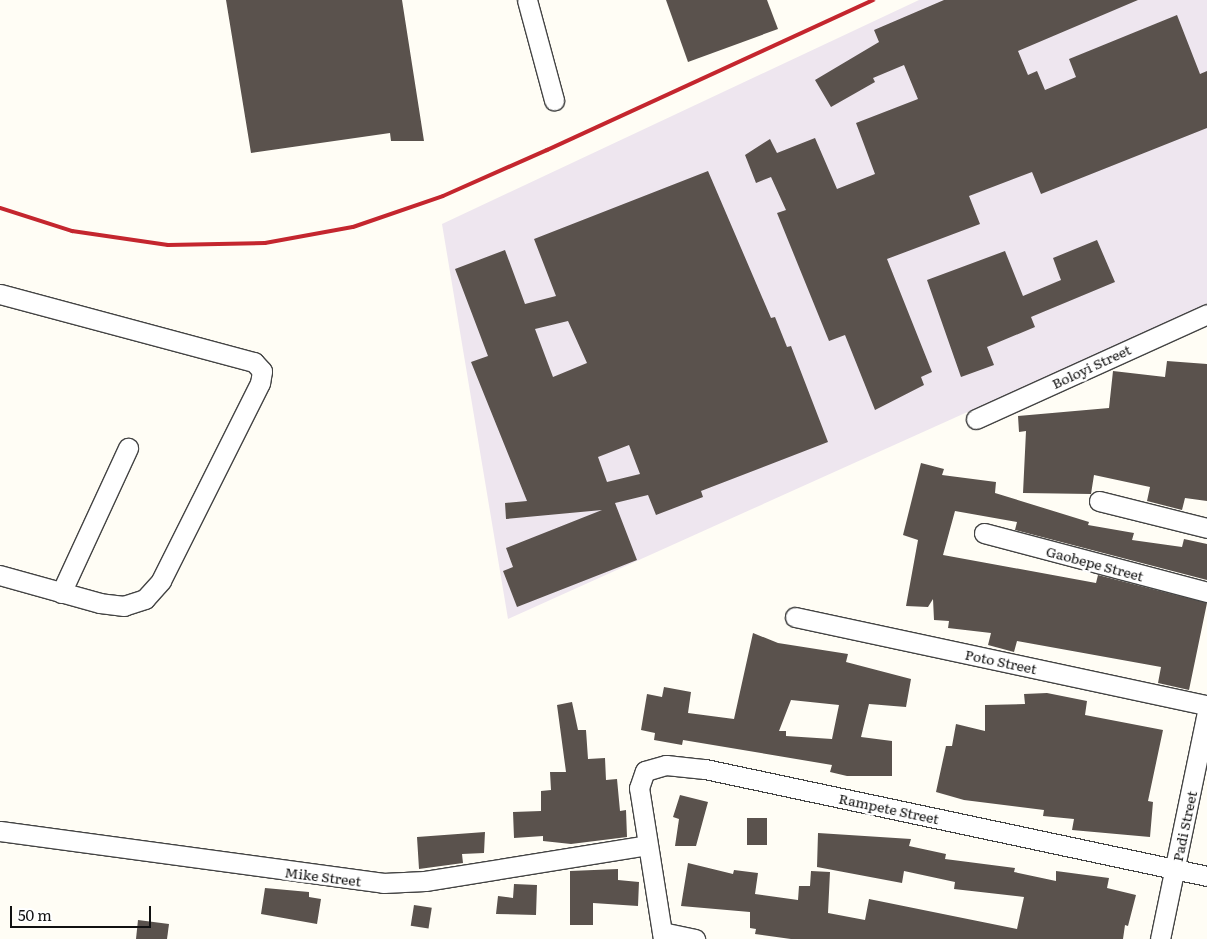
<!DOCTYPE html>
<html>
<head>
<meta charset="utf-8">
<style>
  body { margin:0 }
  #map { position:relative; width:1207px; height:939px; overflow:hidden; background:#fffdf5; font-family:Literata,serif }
  div>[style] { position:absolute }
  [style*='--x'] { left:calc(var(--x)*1px); top:calc(var(--y)*1px); width:calc(var(--w)*1px); rotate:calc(var(--a)*1deg) }
  .industrial>* { inset:0; background:#eee6ef }
  .building>* { inset:0; background:#5a524d; transform-origin:0 0 }
  .roads { filter:drop-shadow(1px 0 #444) drop-shadow(-1px 0 #444) drop-shadow(0 1px #444) drop-shadow(0 -1px #444) }
  .minor>* { height:19px; margin:-9.5px; padding:0 9.5px; transform-origin:9.5px; border-radius:9.5px; background:#fff }
  .rail>* { height:4px; margin:-2px; padding:0 2px; transform-origin:2px; border-radius:2px; background:#c4262e }
  span { translate:-50% -50%; white-space:nowrap; text-align:center; line-height:1.15; -webkit-text-stroke:5px #fff; paint-order:stroke }
  .street-label { font-size:14px; color:#111 }
  .scale { position:absolute; left:10px; top:906px; width:141px; height:22px; box-sizing:border-box; border:2px solid #111; border-top:0; padding-left:6px; font-size:15px; line-height:18px; white-space:nowrap; color:#111; -webkit-text-stroke:4px #fff; paint-order:stroke }
</style>
</head>
<body>
<div id="map">
  <div class="industrial">
    <div style="clip-path:polygon(919px 0,1207px 0,1207px 304px,508px 619px,442px 224px)"></div>
  </div>
  <div class="building">
    <div style="clip-path:polygon(226px 0,402px 0,424px 141px,391px 141px,390px 133px,251px 153px)"></div>
    <div style="clip-path:polygon(666px 0,767px 0,778px 29px,688px 62px)"></div>
    <div style="clip-path:polygon(944px 0,1138px 0,1018px 51px,1028px 75px,1037px 71px,1045px 90px,1076px 77px,1069px 59px,1177px 15px,1200px 74px,1207px 71px,1207px 128px,1041px 194px,1032px 172px,969px 196px,980px 224px,887px 259px,932px 372px,921px 377px,924px 385px,875px 410px,845px 335px,829px 341px,777px 213px,786px 210px,771px 177px,756px 183px,745px 155px,770px 139px,777px 153px,815px 138px,837px 189px,875px 174px,856px 123px,918px 99px,904px 65px,873px 78px,875px 82px,831px 107px,815px 80px,879px 42px,874px 30px)"></div>
    <div style="clip-path:polygon(evenodd,708px 171px,771px 318px,775px 317px,787px 347px,791px 346px,828px 442px,701px 491px,703px 497px,656px 515px,648px 495px,615px 503px,637px 560px,517px 607px,503px 571px,513px 567px,506px 548px,602px 510px,506px 519px,505px 503px,527px 501px,471px 362px,488px 356px,455px 269px,505px 250px,525px 304px,556px 296px,534px 239px,708px 171px,568px 321px,587px 363px,553px 377px,535px 329px,568px 321px,708px 171px,629px 445px,640px 474px,607px 482px,598px 457px,629px 445px)"></div>
    <div style="clip-path:polygon(1097px 240px,1115px 282px,1031px 317px,1035px 327px,987px 347px,994px 365px,961px 377px,927px 280px,1005px 251px,1023px 296px,1061px 280px,1053px 258px)"></div>
    <div style="clip-path:polygon(1167px 361px,1207px 364px,1207px 501px,1185px 498px,1182px 510px,1147px 501px,1150px 487px,1094px 475px,1091px 494px,1023px 493px,1026px 431px,1019px 432px,1018px 416px,1109px 408px,1113px 371px,1165px 377px)"></div>
    <div style="clip-path:polygon(921px 463px,944px 469px,942px 475px,996px 482px,995px 493px,1089px 522px,1088px 525px,1134px 533px,1132px 540px,1182px 547px,1184px 539px,1207px 544px,1207px 580px,1015px 530px,1017px 522px,955px 511px,943px 555px,1096px 583px,1098px 575px,1207px 603px,1189px 690px,1158px 683px,1161px 667px,1017px 641px,1014px 652px,988px 645px,991px 633px,948px 628px,949px 621px,934px 620px,933px 599px,928px 607px,906px 606px,918px 540px,903px 535px)"></div>
    <div style="clip-path:polygon(evenodd,753px 633px,778px 643px,848px 654px,846px 662px,911px 679px,906px 707px,869px 704px,861px 737px,892px 741px,892px 776px,847px 776px,830px 772px,832px 765px,683px 740px,682px 745px,654px 740px,655px 733px,641px 730px,647px 694px,662px 697px,664px 687px,691px 692px,688px 713px,734px 719px,753px 633px,791px 700px,839px 705px,832px 739px,786px 736px,786px 731px,779px 731px,791px 700px)"></div>
    <div style="clip-path:polygon(1047px 693px,1087px 701px,1085px 715px,1163px 730px,1148px 801px,1153px 802px,1150px 837px,1072px 830px,1074px 819px,1043px 816px,1044px 810px,964px 800px,936px 792px,946px 746px,952px 746px,956px 724px,985px 731px,985px 705px,1025px 704px,1024px 694px)"></div>
    <div style="clip-path:polygon(572px 702px,578px 730px,586px 730px,588px 759px,605px 758px,606px 780px,617px 779px,620px 811px,626px 810px,627px 837px,571px 844px,543px 841px,543px 836px,514px 838px,513px 812px,541px 811px,541px 791px,551px 790px,550px 772px,566px 772px,557px 705px)"></div>
    <div style="clip-path:polygon(680px 795px,708px 802px,696px 846px,675px 846px,679px 819px,673px 817px)"></div>
    <div style="left:767px;top:818px;width:27px;height:20px;rotate:90deg"></div>
    <div style="clip-path:polygon(485px 832px,484px 853px,462px 854px,463px 863px,419px 869px,417px 837px)"></div>
    <div style="clip-path:polygon(818px 833px,911px 839px,909px 846px,946px 854px,945px 859px,1015px 868px,1014px 872px,1056px 881px,1056px 871px,1109px 878px,1107px 888px,1136px 895px,1128px 926px,1125px 925px,1123px 939px,791px 939px,755px 934px,756px 929px,750px 928px,750px 912px,681px 906px,688px 863px,733px 874px,734px 870px,758px 873px,755px 894px,798px 900px,799px 886px,810px 886px,811px 871px,830px 872px,828px 913px,865px 920px,869px 899px,1017px 929px,1024px 897px,954px 889px,955px 882px,904px 871px,902px 883px,817px 867px)"></div>
    <div style="clip-path:polygon(618px 869px,618px 880px,639px 882px,638px 906px,593px 903px,593px 925px,570px 925px,570px 871px)"></div>
    <div style="clip-path:polygon(514px 884px,537px 885px,536px 915px,496px 914px,498px 896px,513px 898px)"></div>
    <div style="clip-path:polygon(265px 888px,309px 892px,309px 897px,321px 899px,317px 924px,261px 914px)"></div>
    <div style="left:414px;top:905px;width:18px;height:21px;rotate:9deg"></div>
    <div style="clip-path:polygon(138px 920px,169px 924px,167px 939px,136px 939px)"></div>
  </div>
  <div class="roads">
    <div class="minor">
      <div style="--x:527;--y:0;--w:104;--a:74.9"></div>
      <div style="--x:0;--y:294;--w:263;--a:15"></div>
      <div style="--x:254;--y:362;--w:12;--a:48"></div>
      <div style="--x:262;--y:371;--w:12;--a:99"></div>
      <div style="--x:260;--y:383;--w:221;--a:116.6"></div>
      <div style="--x:161;--y:581;--w:24;--a:132"></div>
      <div style="--x:145;--y:599;--w:22;--a:162"></div>
      <div style="--x:124;--y:606;--w:24;--a:-173"></div>
      <div style="--x:100;--y:603;--w:104;--a:-164.4"></div>
      <div style="--x:976;--y:419;--w:254;--a:-24.4"></div>
      <div style="--x:1099;--y:501;--w:111;--a:14"></div>
      <div style="--x:984;--y:533;--w:231;--a:14.8"></div>
      <div style="--x:61;--y:593;--w:160;--a:-65.2"></div>
      <div style="--x:795;--y:617;--w:421;--a:12.1"></div>
      <div style="--x:0;--y:831;--w:387;--a:7.7"></div>
      <div style="--x:383;--y:883;--w:42;--a:-2.7"></div>
      <div style="--x:425;--y:881;--w:225;--a:-9.2"></div>
      <div style="--x:662;--y:932;--w:34;--a:12"></div>
      <div style="--x:663;--y:939;--w:153;--a:-99"></div>
      <div style="--x:639;--y:788;--w:18;--a:-71"></div>
      <div style="--x:645;--y:771;--w:22;--a:-16"></div>
      <div style="--x:666;--y:765;--w:39;--a:6"></div>
      <div style="--x:705;--y:769;--w:513;--a:12.03"></div>
      <div style="--x:1160;--y:939;--w:231;--a:-78.3"></div>
    </div>
  </div>
  <div class="rail">
    <div style="--x:0;--y:208;--w:76;--a:17.7"></div>
    <div style="--x:72;--y:231;--w:97;--a:8.3"></div>
    <div style="--x:168;--y:245;--w:97;--a:-1.2"></div>
    <div style="--x:265;--y:243;--w:89;--a:-10.3"></div>
    <div style="--x:353;--y:227;--w:95;--a:-19"></div>
    <div style="--x:443;--y:196;--w:114;--a:-23.9"></div>
    <div style="--x:547;--y:150;--w:359;--a:-24.7"></div>
  </div>
  <div class="street-label">
    <span style="left:1091px;top:366px;rotate:-25deg">Boloyi Street</span>
    <span style="left:1095px;top:563px;rotate:15deg">Gaobepe Street</span>
    <span style="left:1001px;top:661px;rotate:12deg">Poto Street</span>
    <span style="left:889px;top:808px;rotate:12deg">Rampete Street</span>
    <span style="left:1184px;top:826px;rotate:-78deg">Padi Street</span>
    <span style="left:323px;top:876px;rotate:7deg">Mike Street</span>
  </div>
  <div class="scale">50 m</div>
</div>
</body>
</html>
